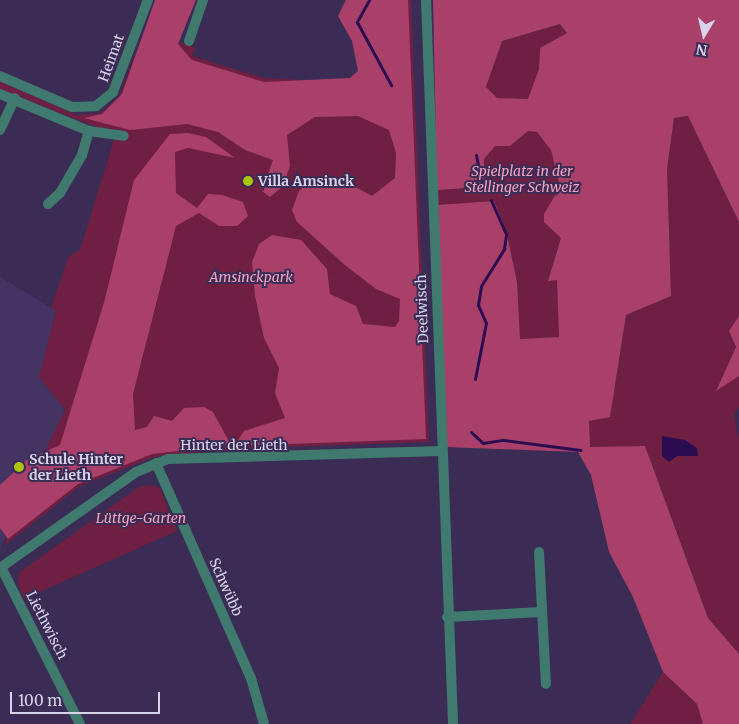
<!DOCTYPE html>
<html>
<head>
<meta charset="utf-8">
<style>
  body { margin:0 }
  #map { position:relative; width:739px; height:724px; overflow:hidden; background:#3a2c54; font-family:Merriweather,serif }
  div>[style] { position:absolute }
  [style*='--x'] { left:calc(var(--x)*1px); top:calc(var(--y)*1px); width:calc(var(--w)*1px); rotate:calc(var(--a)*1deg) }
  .built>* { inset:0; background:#443463 }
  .green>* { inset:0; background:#6f1f41 }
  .forest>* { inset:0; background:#a9406a }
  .water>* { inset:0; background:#2c0c51 }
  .stream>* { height:3px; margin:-1.5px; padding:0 1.5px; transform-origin:1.5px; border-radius:1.5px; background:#2c0c51 }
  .minor>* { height:10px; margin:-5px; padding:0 5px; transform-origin:5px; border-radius:5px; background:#407a6e }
  .dots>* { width:14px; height:14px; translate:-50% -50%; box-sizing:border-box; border:2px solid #3a2c54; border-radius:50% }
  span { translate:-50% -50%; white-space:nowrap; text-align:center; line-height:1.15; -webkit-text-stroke:4px #3a2c54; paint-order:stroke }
  .street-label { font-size:14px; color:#d9d2eb }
  .park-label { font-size:14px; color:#f6a2be; font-style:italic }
  .poi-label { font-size:14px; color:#d9d2eb; font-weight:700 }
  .left { translate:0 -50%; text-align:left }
  .north { position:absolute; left:679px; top:10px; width:50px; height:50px; -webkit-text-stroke:4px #3a2c54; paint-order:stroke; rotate:189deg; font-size:14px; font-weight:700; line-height:20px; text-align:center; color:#d9d2eb }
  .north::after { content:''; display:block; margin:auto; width:18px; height:22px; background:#d9d2eb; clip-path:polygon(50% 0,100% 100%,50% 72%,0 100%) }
  .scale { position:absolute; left:10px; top:692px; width:150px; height:22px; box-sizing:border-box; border:2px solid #d9d2eb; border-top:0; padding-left:6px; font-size:15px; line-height:18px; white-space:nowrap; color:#d9d2eb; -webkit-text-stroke:4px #3a2c54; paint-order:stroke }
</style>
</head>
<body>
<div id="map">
  <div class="built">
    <div style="clip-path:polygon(0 277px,56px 311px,39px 377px,65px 410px,0 548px)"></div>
  </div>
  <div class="green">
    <div style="clip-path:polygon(366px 0,411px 0,429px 442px,251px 448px,154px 457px,80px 486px,5px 545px,10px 523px,65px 410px,39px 377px,56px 311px,51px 308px,69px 256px,80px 250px,117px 130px,96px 127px,0 89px,0 81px,76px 115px,101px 113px,119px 97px,142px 37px,171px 48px,181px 42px,195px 48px,192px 56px,264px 78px,387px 84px)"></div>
    <div style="clip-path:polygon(560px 24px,567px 33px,540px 48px,539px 69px,528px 99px,497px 98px,486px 87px,502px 41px)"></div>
    <div style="clip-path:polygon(688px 116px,739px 222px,739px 316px,729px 331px,736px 347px,716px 390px,739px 376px,739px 407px,734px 415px,739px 440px,739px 654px,708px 618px,645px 446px,589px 448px,589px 421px,610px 416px,626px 315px,671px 296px,667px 169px,674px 118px)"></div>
    <div style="clip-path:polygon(528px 131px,537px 132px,551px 150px,560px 187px,544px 215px,544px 222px,561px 237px,548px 280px,557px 280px,560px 337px,520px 339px,517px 282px,506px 230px,438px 205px,437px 190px,484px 187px,484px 159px,495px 145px,510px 146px)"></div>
    <div style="clip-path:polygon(150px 485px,160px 488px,177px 531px,24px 599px,18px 584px,20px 572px,139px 487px)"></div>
    <div style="clip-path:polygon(663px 672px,697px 704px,703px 724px,630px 724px)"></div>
  </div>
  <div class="forest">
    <div style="clip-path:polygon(155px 0,196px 0,178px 44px,192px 60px,264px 82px,350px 78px,358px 71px,352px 41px,338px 16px,346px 0,408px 0,426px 439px,234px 446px,244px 431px,285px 418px,275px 393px,279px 368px,264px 338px,255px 296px,252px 262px,259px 244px,272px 235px,301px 240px,327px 269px,330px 294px,356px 306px,363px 324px,395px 327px,399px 321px,400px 299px,376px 289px,346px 266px,297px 222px,292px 210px,299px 191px,312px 178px,339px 178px,372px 196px,395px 178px,396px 153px,389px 130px,358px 116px,315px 117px,287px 135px,290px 166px,283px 186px,270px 197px,262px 191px,273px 160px,245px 150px,218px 132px,187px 124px,130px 130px,84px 118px,102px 114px,122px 94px)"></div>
    <div style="clip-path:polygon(evenodd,433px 0,739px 0,739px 222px,688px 116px,674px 118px,667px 169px,671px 296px,626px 315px,610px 417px,589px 421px,590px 447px,645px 446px,708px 618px,739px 654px,739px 724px,703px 724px,697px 704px,663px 672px,633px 597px,609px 552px,591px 475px,578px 452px,446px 447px,438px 205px,494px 201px,506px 230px,517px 282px,520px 339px,559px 337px,557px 280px,548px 281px,561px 238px,544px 222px,544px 214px,560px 187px,551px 150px,537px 132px,528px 131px,510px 146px,495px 146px,484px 159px,484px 187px,437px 190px,433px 0,560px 24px,567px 33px,540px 48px,539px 69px,528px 99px,497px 98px,486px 87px,502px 41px,560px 24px)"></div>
    <div style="clip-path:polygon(188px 133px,206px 137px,235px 158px,188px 148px,175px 152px,176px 193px,197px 208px,208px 194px,222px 195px,243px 202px,248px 216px,237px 226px,219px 226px,199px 213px,176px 226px,133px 394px,135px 430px,147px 427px,154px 416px,172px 421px,184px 408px,204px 407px,213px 412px,231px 445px,152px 454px,78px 484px,8px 539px,0 528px,0 485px,27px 460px,60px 445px,105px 299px,134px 180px,170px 134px)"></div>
    <div style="clip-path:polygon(739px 316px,739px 376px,716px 391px,736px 347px,729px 331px)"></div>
  </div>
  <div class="water">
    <div style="clip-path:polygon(662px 436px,685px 440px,697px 448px,698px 456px,677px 456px,669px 462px,662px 456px)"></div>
  </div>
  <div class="stream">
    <div style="--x:369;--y:0;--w:25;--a:119"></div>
    <div style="--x:357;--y:22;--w:72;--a:61.6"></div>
    <div style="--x:476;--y:155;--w:33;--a:79"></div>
    <div style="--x:475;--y:379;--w:57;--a:-78.9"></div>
    <div style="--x:486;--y:323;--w:20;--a:-114"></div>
    <div style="--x:478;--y:305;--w:19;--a:-81"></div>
    <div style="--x:481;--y:286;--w:44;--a:-58.1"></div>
    <div style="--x:504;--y:249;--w:15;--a:-82"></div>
    <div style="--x:506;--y:234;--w:37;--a:-114"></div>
    <div style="--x:471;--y:432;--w:16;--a:43"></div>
    <div style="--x:483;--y:443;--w:20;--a:-9"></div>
    <div style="--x:503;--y:440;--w:78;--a:7.4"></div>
  </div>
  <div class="minor">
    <div style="--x:426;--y:0;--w:725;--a:87.86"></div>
    <div style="--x:189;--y:41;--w:43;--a:-71.1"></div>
    <div style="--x:0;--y:76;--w:78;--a:23.3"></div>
    <div style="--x:72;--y:107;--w:24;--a:-2"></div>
    <div style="--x:96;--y:106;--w:22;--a:-39"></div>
    <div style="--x:113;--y:92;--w:98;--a:-69.2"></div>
    <div style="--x:0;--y:94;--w:96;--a:22.6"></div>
    <div style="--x:89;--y:131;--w:35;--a:8"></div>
    <div style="--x:0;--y:130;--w:35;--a:-65"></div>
    <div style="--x:48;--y:204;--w:16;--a:-43"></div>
    <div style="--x:60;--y:193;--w:44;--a:-59.9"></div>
    <div style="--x:82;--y:155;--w:25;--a:-74"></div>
    <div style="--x:156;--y:463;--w:235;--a:66.2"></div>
    <div style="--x:251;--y:678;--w:48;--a:74.2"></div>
    <div style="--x:539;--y:552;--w:132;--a:87"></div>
    <div style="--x:1;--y:567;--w:176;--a:63.3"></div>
    <div style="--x:0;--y:568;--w:166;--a:-35.2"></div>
    <div style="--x:136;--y:472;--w:35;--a:-22"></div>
    <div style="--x:169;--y:459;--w:272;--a:-1.7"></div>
    <div style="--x:447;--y:617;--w:95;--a:-3"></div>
  </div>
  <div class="dots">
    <div style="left:248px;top:181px;background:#adc60d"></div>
    <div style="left:19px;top:467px;background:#adc60d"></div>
  </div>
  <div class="street-label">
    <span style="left:111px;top:58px;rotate:-70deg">Heimat</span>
    <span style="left:422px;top:309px;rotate:-92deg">Deelwisch</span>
    <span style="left:234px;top:445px">Hinter der Lieth</span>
    <span style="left:226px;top:587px;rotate:66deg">Schwübb</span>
    <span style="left:47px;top:625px;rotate:63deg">Liethwisch</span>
  </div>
  <div class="park-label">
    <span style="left:522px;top:179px">Spielplatz in der<br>Stellinger Schweiz</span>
    <span style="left:251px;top:277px">Amsinckpark</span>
    <span style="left:141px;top:518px">Lüttge-Garten</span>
  </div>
  <div class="poi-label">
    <span class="left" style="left:258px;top:181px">Villa Amsinck</span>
    <span class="left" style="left:29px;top:467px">Schule Hinter<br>der Lieth</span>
  </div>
  <div class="north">N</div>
  <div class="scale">100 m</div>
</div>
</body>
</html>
